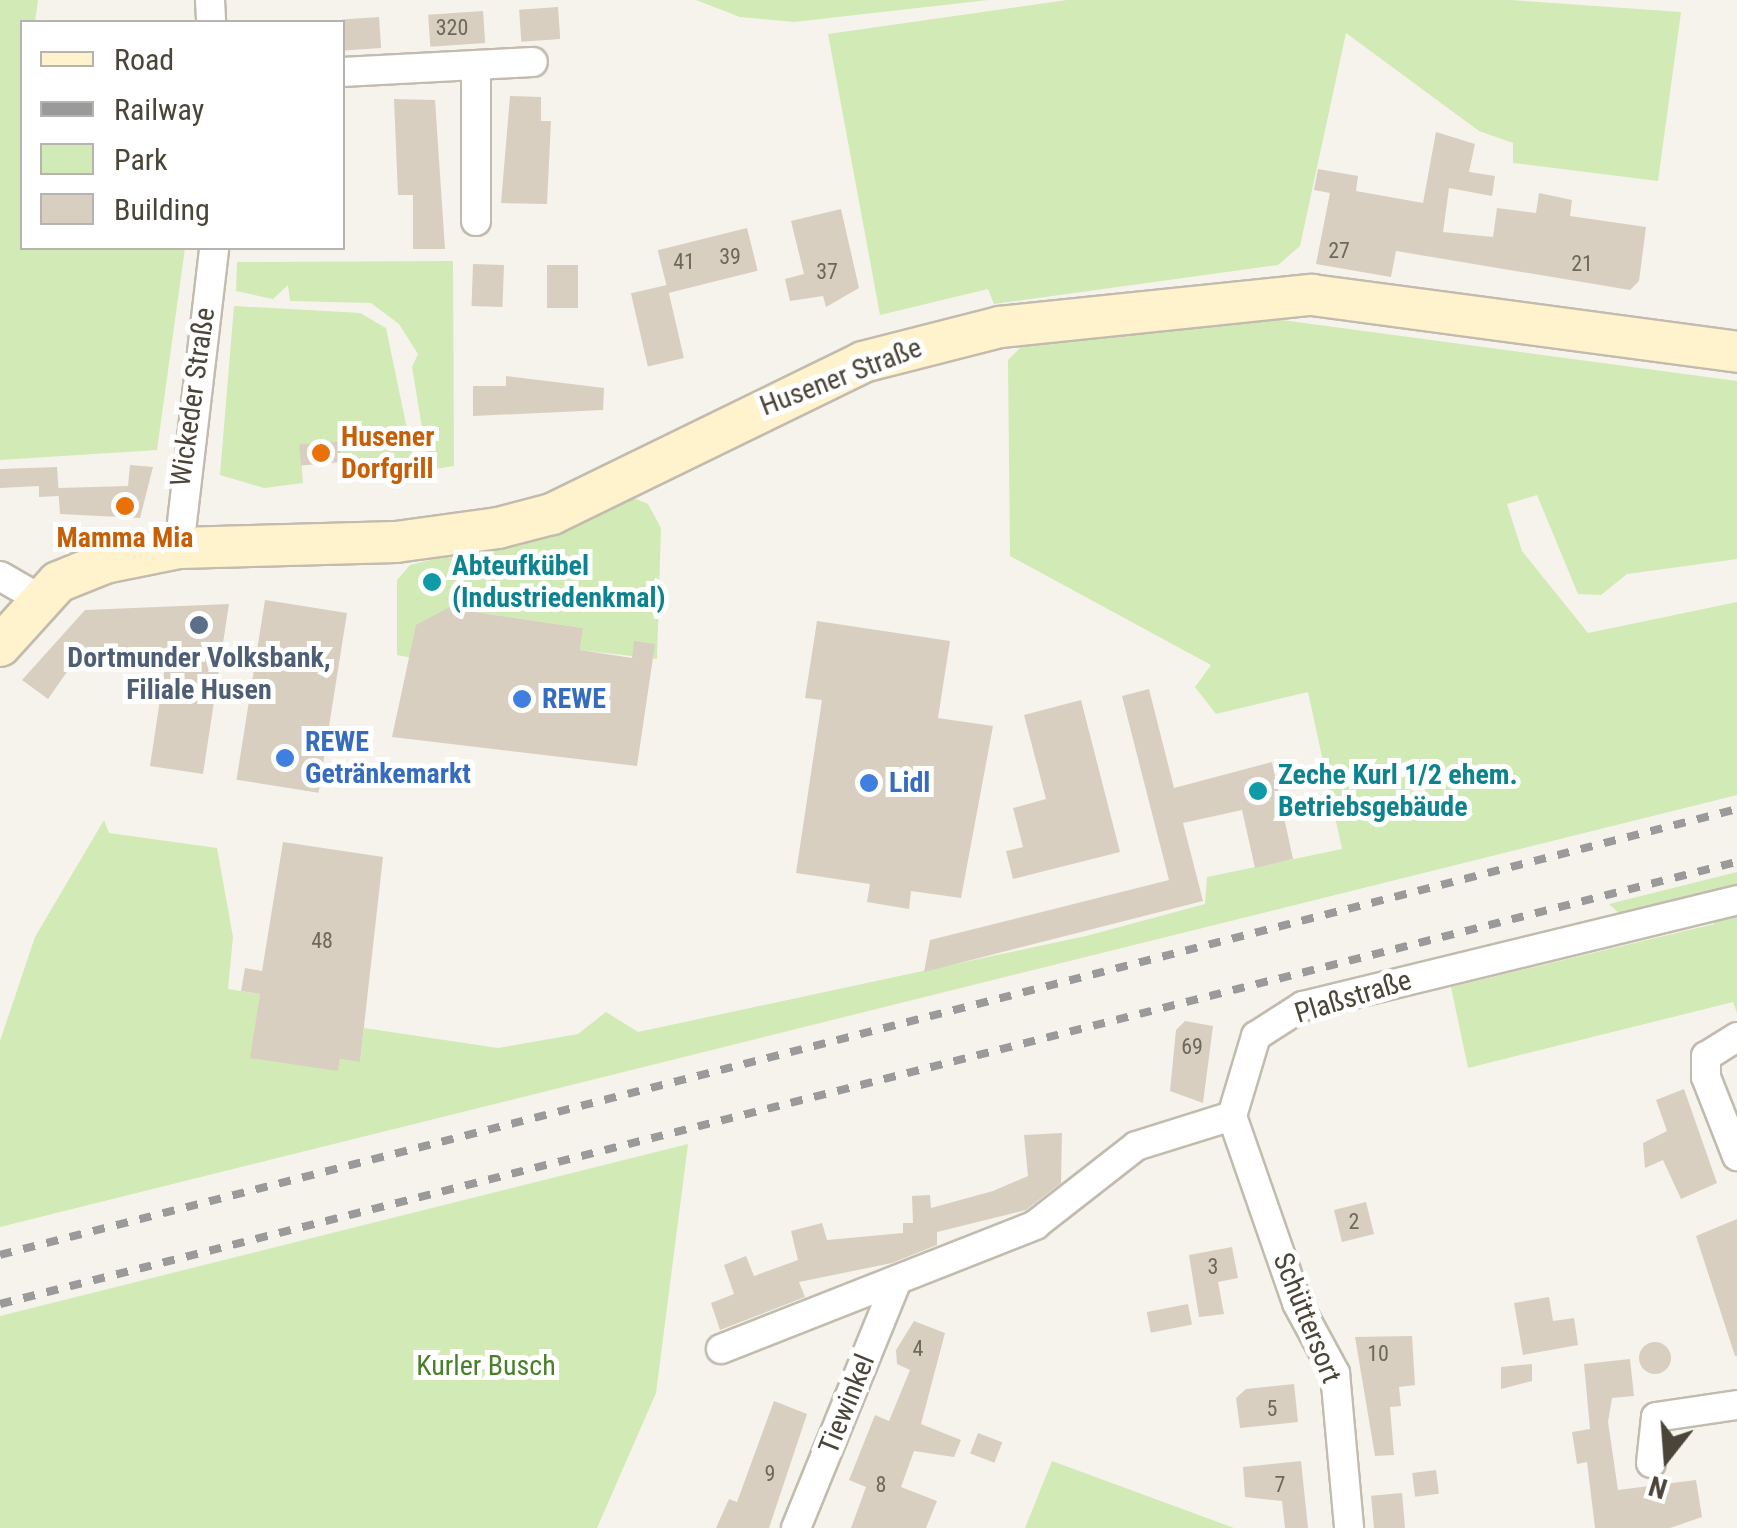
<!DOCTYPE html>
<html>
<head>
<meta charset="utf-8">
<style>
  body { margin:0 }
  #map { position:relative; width:1737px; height:1528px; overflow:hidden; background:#f6f3ec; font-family:"Roboto Condensed",sans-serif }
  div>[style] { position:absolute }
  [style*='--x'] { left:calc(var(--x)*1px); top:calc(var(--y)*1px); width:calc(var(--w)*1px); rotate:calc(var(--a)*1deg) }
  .green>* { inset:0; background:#d2eab5 }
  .building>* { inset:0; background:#d8cfc1; transform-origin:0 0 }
  .round { border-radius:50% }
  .roads { filter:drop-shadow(2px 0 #c2bbae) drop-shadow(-2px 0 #c2bbae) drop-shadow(0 2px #c2bbae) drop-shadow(0 -2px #c2bbae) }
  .street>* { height:28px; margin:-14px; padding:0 14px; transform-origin:14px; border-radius:14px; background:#fff }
  .secondary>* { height:40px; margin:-20px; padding:0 20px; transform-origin:20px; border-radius:20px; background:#fff3cd }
  .rail>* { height:8px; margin-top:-4px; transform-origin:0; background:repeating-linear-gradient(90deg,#9a9a9a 0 12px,transparent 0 24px) }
  .dots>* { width:28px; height:28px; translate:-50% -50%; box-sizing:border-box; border:5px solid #fff; border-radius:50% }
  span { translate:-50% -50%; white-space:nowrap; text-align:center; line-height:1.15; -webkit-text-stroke:10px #fff; paint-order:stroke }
  .number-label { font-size:22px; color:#6e675b }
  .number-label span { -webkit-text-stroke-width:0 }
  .street-label { font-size:28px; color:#4b4439 }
  .food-label { font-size:28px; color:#c56008; font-weight:700 }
  .left { translate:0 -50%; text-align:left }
  .culture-label { font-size:28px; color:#0d838f; font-weight:700 }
  .service-label { font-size:28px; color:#4e5e75; font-weight:700 }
  .shop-label { font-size:28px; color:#366cbe; font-weight:700 }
  .park-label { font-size:28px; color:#4a7f2a }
  .legend { position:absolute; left:20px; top:20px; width:325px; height:230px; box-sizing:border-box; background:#fff; border:2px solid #b7b4b0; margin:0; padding:12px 18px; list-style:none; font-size:30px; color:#4b4439 }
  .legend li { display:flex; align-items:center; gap:20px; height:50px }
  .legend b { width:50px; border:2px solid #b7b4b0 }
  .north { position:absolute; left:1617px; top:1408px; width:100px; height:100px; -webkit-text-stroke:8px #fff; paint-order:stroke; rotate:197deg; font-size:28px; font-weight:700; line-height:40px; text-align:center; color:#4b4439 }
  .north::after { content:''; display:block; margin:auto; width:35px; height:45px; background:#4b4439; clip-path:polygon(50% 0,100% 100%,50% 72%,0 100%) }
</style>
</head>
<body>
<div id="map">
  <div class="green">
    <div style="clip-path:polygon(0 0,38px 0,35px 22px,22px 22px,22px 248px,185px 248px,157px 450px,0 460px)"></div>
    <div style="clip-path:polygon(696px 0,988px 0,794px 22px,740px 17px)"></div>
    <div style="clip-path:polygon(1067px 0,1510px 0,1681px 12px,1658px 181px,1513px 163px,1513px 143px,1479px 131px,1346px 33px,1300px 246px,1278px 265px,994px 304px,988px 289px,880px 315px,828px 34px)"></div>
    <div style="clip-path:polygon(453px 261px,454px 466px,429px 470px,412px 367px,418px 354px,399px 324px,371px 303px,290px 301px,288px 285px,273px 299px,236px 291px,237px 262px)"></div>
    <div style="clip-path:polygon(234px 306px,360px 313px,386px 328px,416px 472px,344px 478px,340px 441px,300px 445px,303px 483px,264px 488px,220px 475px)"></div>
    <div style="clip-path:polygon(1282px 320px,1737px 381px,1737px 559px,1627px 574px,1601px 595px,1578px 594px,1537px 495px,1507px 504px,1522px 551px,1588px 633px,1737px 602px,1737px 795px,0 1227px,0 1041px,35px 937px,104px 820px,109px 833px,217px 848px,233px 937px,228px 989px,260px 994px,251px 1057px,338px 1070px,340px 1059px,360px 1062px,364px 1028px,498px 1048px,578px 1034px,606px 1012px,638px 1032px,1086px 936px,1205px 904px,1207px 877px,1342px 849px,1308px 692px,1216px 714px,1195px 687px,1211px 665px,1010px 556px,1008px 360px,1024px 344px)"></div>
    <div style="clip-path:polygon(631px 497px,648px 504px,661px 528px,657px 659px,580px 650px,583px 628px,448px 608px,424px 626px,412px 658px,397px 655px,397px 580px,410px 565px,581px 523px)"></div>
    <div style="clip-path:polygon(1737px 872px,1737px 892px,1623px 917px,1609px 904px)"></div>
    <div style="clip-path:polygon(1737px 908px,1737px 1013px,1733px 1002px,1468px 1068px,1451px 987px,1714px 924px,1713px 914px)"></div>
    <div style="clip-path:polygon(688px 1144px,656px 1393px,597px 1528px,0 1528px,0 1316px)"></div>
    <div style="clip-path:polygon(1052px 1461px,1234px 1528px,1025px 1528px)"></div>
  </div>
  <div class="building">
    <div style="left:558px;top:7px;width:32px;height:39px;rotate:86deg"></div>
    <div style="left:483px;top:11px;width:32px;height:55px;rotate:86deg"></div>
    <div style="left:379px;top:17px;width:31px;height:37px;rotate:86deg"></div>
    <div style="clip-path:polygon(510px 96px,541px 97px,541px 121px,551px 121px,547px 204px,501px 203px)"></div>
    <div style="clip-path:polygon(394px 99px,435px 100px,445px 249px,413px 249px,413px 195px,398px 195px)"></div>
    <div style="clip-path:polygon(1436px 132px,1475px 144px,1469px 172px,1495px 176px,1492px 196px,1449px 188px,1443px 232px,1493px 237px,1497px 208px,1536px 213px,1539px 193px,1572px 200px,1570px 216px,1646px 227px,1639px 281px,1630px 290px,1396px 251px,1391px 277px,1316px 264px,1330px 193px,1314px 190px,1318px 169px,1358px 176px,1356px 191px,1423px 203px)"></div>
    <div style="clip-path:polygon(841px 209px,859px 288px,826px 307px,823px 296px,790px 301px,785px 279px,804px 274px,791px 221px)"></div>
    <div style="left:747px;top:228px;width:44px;height:92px;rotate:76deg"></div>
    <div style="left:473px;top:264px;width:31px;height:42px;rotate:2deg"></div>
    <div style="left:547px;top:265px;width:31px;height:43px"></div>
    <div style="left:667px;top:285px;width:75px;height:37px;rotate:77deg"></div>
    <div style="clip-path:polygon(506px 376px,604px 388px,603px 410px,473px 416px,473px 386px,506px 386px)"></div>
    <div style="left:340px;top:441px;width:21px;height:41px;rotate:85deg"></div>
    <div style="clip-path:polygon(130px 465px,153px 467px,140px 518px,60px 514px,58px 488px,128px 486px)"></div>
    <div style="clip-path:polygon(57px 467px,59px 496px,39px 497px,39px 486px,0 488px,0 469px)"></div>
    <div style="left:265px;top:600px;width:83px;height:182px;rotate:9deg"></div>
    <div style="clip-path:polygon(229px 604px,203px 774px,150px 766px,166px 660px,76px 659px,48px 699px,22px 680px,85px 610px)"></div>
    <div style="clip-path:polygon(448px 608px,583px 628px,580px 650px,632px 658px,634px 641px,655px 644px,637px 766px,392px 737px,416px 625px)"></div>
    <div style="clip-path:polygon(817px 621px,950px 641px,938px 718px,993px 726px,961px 898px,911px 891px,909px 909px,867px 902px,870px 884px,796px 873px,822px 700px,805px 698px)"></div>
    <div style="clip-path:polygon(1149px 689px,1174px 788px,1272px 762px,1293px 859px,1255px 868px,1242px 810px,1183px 823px,1203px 901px,924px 972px,930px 940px,1169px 880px,1122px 696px)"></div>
    <div style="clip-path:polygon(1081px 700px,1120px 852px,1013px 879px,1006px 851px,1023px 847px,1013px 808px,1046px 799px,1024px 715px)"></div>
    <div style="clip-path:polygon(283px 842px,383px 857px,360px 1062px,340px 1059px,338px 1071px,250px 1058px,260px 994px,241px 991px,245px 968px,262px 971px)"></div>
    <div style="clip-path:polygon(1185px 1021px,1213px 1026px,1203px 1103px,1170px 1091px,1176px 1030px)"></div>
    <div style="clip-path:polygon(1684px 1089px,1717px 1183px,1681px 1199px,1663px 1160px,1645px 1168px,1643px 1143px,1667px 1131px,1656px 1100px)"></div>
    <div style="clip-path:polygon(1062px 1133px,1061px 1183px,1026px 1210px,937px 1232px,937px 1245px,892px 1263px,799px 1282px,805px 1297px,720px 1330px,711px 1303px,734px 1294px,724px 1265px,746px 1256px,754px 1276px,798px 1260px,791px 1231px,822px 1223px,827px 1240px,903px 1233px,903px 1223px,913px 1223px,912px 1196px,930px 1195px,931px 1208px,993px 1191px,1028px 1176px,1024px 1135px)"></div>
    <div style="left:1366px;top:1202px;width:33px;height:33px;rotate:76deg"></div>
    <div style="clip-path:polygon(1737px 1219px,1737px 1356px,1735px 1356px,1696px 1236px)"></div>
    <div style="clip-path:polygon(1232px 1247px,1238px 1278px,1218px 1282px,1224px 1314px,1199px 1317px,1189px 1255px)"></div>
    <div style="clip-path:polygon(1549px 1297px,1553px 1321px,1574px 1318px,1578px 1345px,1523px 1355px,1514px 1303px)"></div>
    <div style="left:1188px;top:1304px;width:21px;height:42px;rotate:79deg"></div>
    <div style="clip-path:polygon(914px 1321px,945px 1333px,921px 1424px,961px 1440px,954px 1457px,914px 1451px,901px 1487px,937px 1501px,926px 1528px,851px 1528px,866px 1487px,849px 1480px,875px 1415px,889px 1421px,910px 1370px,897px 1364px,896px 1350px)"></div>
    <div style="clip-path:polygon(1412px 1336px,1415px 1385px,1399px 1387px,1401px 1406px,1390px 1407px,1394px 1455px,1375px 1456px,1355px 1337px)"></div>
    <div class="round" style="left:1639px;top:1342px;width:32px;height:32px"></div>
    <div style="clip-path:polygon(1630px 1359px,1634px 1396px,1612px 1398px,1608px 1422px,1618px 1490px,1696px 1480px,1702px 1517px,1670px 1528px,1595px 1528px,1587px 1462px,1577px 1464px,1572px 1432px,1590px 1429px,1584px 1364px)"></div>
    <div style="clip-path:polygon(1532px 1364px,1532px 1381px,1501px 1389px,1501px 1367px)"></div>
    <div style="clip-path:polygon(1294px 1384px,1298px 1422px,1240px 1428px,1236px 1398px,1246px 1389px)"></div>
    <div style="clip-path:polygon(774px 1401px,807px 1414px,769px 1528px,716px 1528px,729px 1499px,737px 1502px)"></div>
    <div style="left:978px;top:1433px;width:26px;height:22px;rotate:21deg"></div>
    <div style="clip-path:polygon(1301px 1461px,1308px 1528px,1285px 1528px,1282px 1501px,1245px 1497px,1243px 1467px)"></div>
    <div style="left:1436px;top:1470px;width:24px;height:24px;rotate:83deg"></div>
    <div style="left:1402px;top:1493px;width:35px;height:31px;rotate:85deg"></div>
  </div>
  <div class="roads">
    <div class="street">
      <div style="--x:210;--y:0;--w:22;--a:87"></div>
      <div style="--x:342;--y:72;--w:191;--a:-3"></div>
      <div style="--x:476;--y:221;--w:156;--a:-90"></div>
      <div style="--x:179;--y:548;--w:302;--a:-83.3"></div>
      <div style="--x:0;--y:576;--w:46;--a:29.9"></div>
      <div style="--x:1737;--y:1037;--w:36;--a:148"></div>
      <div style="--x:1706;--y:1056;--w:21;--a:90"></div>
      <div style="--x:1706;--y:1077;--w:85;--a:68.6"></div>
      <div style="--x:1232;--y:1116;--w:84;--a:-73.3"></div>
      <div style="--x:1256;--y:1036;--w:56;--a:-32.6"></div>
      <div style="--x:1303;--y:1006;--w:447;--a:-13.7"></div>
      <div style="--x:1232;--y:1116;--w:198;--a:70.8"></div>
      <div style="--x:1297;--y:1303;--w:80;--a:61.5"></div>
      <div style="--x:1335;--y:1373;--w:156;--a:84.8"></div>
      <div style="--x:721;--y:1349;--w:338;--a:-21.5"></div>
      <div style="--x:1035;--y:1225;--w:128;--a:-38"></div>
      <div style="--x:1136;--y:1146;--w:101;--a:-17.4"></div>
      <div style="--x:1651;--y:1463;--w:46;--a:-83.8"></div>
      <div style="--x:1656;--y:1417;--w:82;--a:-8.4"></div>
      <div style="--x:796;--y:1528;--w:267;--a:-67.8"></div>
    </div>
    <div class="secondary">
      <div style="--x:0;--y:646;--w:86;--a:-47.8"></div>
      <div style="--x:58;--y:582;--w:51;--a:-22"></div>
      <div style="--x:105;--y:563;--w:76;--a:-11.5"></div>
      <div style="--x:179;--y:548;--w:217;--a:-1.6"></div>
      <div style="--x:396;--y:542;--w:103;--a:-7.8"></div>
      <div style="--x:498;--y:528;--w:56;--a:-14.5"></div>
      <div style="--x:552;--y:514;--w:346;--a:-26"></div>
      <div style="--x:863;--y:362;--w:141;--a:-14.3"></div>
      <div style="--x:1000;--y:327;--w:314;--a:-5.9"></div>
      <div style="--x:1312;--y:295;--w:429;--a:7.6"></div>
    </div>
  </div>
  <div class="rail">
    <div style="--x:0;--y:1255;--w:1793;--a:-14.4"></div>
    <div style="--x:0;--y:1304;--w:1792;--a:-14.28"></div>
  </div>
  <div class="dots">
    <div style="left:321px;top:453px;background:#e8710a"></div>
    <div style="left:125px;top:506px;background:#e8710a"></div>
    <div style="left:432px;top:582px;background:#0f9aa8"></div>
    <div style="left:199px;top:625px;background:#5c6f8a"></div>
    <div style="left:522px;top:699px;background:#3f7fe0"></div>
    <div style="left:285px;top:758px;background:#3f7fe0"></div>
    <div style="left:869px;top:783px;background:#3f7fe0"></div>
    <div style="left:1258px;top:791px;background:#0f9aa8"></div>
  </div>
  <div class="number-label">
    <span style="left:452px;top:28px">320</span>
    <span style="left:1339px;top:251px">27</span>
    <span style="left:730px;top:257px">39</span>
    <span style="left:684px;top:262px">41</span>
    <span style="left:1582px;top:264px">21</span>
    <span style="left:827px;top:272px">37</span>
    <span style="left:322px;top:941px">48</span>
    <span style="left:1192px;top:1047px">69</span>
    <span style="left:1354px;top:1222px">2</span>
    <span style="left:1213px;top:1267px">3</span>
    <span style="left:918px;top:1349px">4</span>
    <span style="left:1378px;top:1354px">10</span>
    <span style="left:1272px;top:1409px">5</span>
    <span style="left:770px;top:1474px">9</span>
    <span style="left:881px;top:1485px">8</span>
    <span style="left:1280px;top:1485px">7</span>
  </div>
  <div class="street-label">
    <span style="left:841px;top:377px;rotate:-21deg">Husener Straße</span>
    <span style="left:193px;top:397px;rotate:-82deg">Wickeder Straße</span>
    <span style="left:1353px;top:997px;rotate:-17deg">Plaßstraße</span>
    <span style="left:1307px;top:1318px;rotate:68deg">Schüttersort</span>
    <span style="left:847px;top:1404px;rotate:-68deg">Tiewinkel</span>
  </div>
  <div class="food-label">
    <span class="left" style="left:341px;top:453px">Husener<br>Dorfgrill</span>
    <span style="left:125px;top:538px">Mamma Mia</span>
  </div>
  <div class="culture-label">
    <span class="left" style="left:452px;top:582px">Abteufkübel<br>(Industriedenkmal)</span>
    <span class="left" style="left:1278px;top:791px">Zeche Kurl 1/2 ehem.<br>Betriebsgebäude</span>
  </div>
  <div class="service-label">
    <span style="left:199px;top:674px">Dortmunder Volksbank,<br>Filiale Husen</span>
  </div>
  <div class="shop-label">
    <span class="left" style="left:542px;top:699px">REWE</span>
    <span class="left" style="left:305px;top:758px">REWE<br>Getränkemarkt</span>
    <span class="left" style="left:889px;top:783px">Lidl</span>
  </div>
  <div class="park-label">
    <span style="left:486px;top:1366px">Kurler Busch</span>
  </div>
  <ul class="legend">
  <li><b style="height:12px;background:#fff3cd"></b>Road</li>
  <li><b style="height:12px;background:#9a9a9a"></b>Railway</li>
  <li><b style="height:28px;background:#d2eab5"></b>Park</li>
  <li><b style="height:28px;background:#d8cfc1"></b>Building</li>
  </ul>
  <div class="north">N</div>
</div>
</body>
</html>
